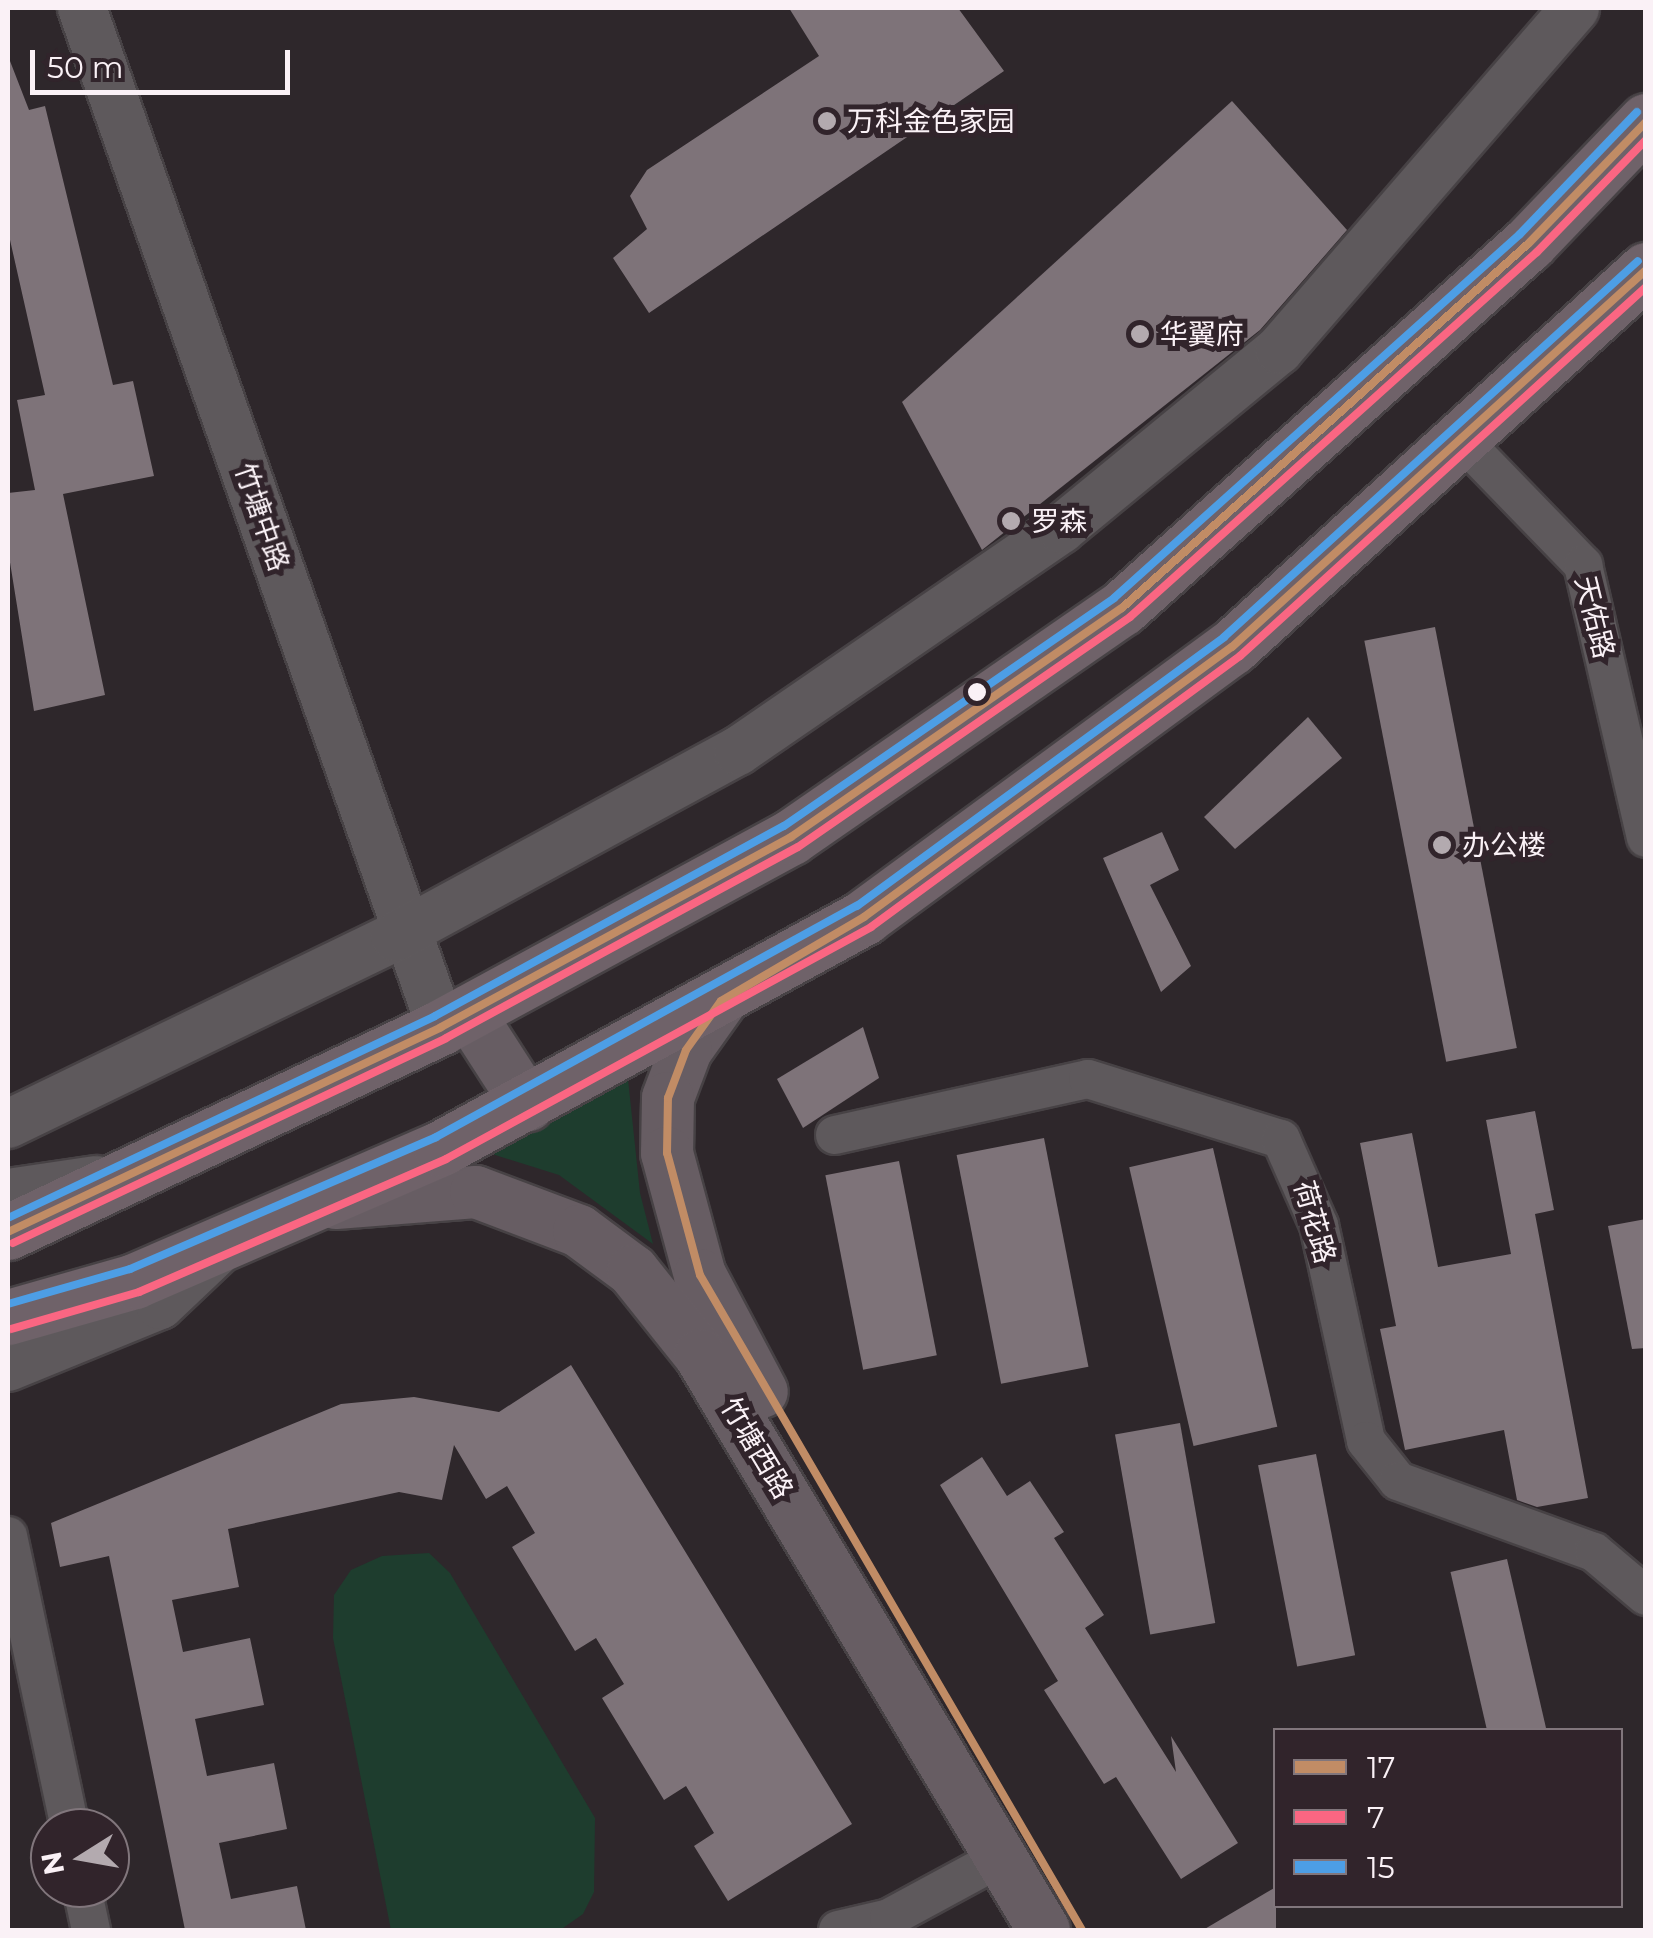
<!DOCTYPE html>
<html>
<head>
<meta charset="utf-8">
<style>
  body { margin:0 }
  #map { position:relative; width:1653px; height:1938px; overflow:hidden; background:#2e272b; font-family:Montserrat,"Noto Sans SC",sans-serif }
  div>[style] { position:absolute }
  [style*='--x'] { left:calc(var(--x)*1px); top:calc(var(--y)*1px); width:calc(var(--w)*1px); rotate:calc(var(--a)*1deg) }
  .green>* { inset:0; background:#1e3d2e }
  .building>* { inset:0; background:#7e7379; transform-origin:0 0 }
  .roads { filter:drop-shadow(2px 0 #474245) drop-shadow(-2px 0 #474245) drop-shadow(0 2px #474245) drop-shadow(0 -2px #474245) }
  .minor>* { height:38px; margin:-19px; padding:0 19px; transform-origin:19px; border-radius:19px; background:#5e595c }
  .tertiary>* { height:48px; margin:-24px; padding:0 24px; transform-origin:24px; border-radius:24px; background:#5e595c }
  .secondary>* { height:52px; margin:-26px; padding:0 26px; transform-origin:26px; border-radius:26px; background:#675d63 }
  .primary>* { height:55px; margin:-27.5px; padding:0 27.5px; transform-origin:27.5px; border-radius:27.5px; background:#6f6269 }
  .bus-1>* { height:8px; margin:-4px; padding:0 4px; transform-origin:4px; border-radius:4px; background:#c18c65 }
  .bus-2>* { height:8px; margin:-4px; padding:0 4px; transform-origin:4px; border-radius:4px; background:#fa6682 }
  .bus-3>* { height:8px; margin:-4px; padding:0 4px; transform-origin:4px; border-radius:4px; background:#4d9ee5 }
  .dots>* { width:28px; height:28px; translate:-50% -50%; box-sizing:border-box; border:5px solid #31242b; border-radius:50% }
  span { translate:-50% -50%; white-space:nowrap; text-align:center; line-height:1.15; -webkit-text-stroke:10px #31242b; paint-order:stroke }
  .poi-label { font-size:28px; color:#faf1f6 }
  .left { translate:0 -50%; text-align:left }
  .street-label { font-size:28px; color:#faf1f6 }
  .frame { position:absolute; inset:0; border:10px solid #faf1f6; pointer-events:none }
  .legend { position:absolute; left:1273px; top:1728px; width:350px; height:180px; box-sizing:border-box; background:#31242b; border:2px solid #81767c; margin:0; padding:12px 18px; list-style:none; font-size:30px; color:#faf1f6 }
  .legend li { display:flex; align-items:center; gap:20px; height:50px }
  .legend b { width:50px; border:2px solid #81767c }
  .north { position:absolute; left:30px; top:1808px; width:100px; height:100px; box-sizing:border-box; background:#31242b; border:2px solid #81767c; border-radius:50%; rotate:259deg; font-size:28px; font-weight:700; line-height:40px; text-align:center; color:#faf1f6 }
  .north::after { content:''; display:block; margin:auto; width:35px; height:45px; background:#b3aaaf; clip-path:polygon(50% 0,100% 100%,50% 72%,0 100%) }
  .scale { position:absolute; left:30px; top:50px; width:260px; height:45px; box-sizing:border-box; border:5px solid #faf1f6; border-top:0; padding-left:12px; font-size:30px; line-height:35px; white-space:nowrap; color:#faf1f6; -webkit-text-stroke:8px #31242b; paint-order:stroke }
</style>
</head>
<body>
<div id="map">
  <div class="green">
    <div style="clip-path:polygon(628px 1079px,640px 1193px,653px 1244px,559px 1175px,492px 1154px)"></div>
    <div style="clip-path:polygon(429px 1553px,450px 1573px,595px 1818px,594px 1892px,583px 1914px,563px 1928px,391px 1930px,333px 1638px,334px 1595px,351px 1570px,382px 1556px)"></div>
  </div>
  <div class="building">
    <div style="clip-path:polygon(789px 8px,958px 8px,1004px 71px,649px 313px,613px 258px,647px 229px,630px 196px,647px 170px,819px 56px)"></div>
    <div style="clip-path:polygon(10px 61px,29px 110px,45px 106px,113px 385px,133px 381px,154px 476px,63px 494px,105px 695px,34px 711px,8px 550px,8px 493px,35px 490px,17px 400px,45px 395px,8px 231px)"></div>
    <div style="clip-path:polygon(1232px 101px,1347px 230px,1260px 330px,982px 550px,902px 402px)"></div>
    <div style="left:1435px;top:627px;width:429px;height:72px;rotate:79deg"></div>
    <div style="clip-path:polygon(1308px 717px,1342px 758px,1235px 849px,1204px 817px)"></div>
    <div style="clip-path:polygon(1162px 832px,1179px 870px,1150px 885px,1191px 966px,1161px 992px,1103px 858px)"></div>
    <div style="clip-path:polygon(863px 1027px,879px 1078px,803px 1128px,777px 1079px)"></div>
    <div style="clip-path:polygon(1535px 1111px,1554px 1210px,1535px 1214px,1588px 1498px,1537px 1507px,1517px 1500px,1504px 1430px,1405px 1450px,1380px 1329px,1396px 1326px,1360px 1143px,1412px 1133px,1438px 1267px,1511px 1254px,1486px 1120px)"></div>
    <div style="left:1044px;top:1138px;width:233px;height:89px;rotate:79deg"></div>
    <div style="left:1213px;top:1148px;width:286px;height:86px;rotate:77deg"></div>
    <div style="left:899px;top:1161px;width:198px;height:75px;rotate:79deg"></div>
    <div style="clip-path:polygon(1646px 1219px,1646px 1348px,1632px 1349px,1608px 1226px)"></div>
    <div style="clip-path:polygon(571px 1365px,852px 1824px,728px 1901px,694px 1846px,714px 1833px,686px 1786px,664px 1800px,602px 1698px,624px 1684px,596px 1638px,575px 1651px,512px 1547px,535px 1533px,507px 1486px,486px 1499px,454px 1445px,442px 1500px,399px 1492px,228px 1529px,239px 1587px,172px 1600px,183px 1652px,250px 1638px,264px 1705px,195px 1719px,207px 1776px,274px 1763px,287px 1829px,219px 1843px,231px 1899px,297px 1886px,306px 1930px,185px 1930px,109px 1556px,60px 1567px,51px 1523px,341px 1404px,414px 1397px,499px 1412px)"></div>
    <div style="left:1180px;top:1423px;width:203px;height:66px;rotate:80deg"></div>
    <div style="left:1316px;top:1454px;width:205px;height:59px;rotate:79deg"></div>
    <div style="clip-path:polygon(982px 1457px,1007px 1496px,1030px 1481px,1064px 1532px,1054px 1538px,1104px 1615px,1085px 1628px,1176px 1772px,1171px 1736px,1238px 1843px,1181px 1879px,1116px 1777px,1104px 1784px,1044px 1690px,1058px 1681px,940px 1485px)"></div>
    <div style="left:1507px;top:1559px;width:176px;height:58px;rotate:77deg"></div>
    <div style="clip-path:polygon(1276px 1887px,1276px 1930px,1203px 1930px)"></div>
  </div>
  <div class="roads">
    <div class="minor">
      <div style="--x:1463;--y:441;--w:173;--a:45.9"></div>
      <div style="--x:1583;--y:565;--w:280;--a:77"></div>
      <div style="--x:835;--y:1135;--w:259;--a:-12.5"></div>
      <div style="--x:1088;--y:1079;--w:202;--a:17.3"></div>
      <div style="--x:1281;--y:1139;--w:94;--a:66.2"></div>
      <div style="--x:1319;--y:1225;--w:221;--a:77.7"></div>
      <div style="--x:1366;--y:1441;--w:51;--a:51.3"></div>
      <div style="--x:1398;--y:1481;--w:208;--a:19.9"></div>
      <div style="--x:1594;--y:1552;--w:68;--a:40.2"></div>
      <div style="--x:8;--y:1536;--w:299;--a:78"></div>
      <div style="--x:82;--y:1888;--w:43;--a:77.9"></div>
      <div style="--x:838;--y:1930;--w:52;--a:-13.2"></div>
      <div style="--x:889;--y:1918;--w:126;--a:-28.4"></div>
    </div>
    <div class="tertiary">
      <div style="--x:82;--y:8;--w:1080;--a:70.59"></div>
      <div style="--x:8;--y:1124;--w:430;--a:-25.8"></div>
      <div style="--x:395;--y:937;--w:390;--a:-28.5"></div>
      <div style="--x:738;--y:751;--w:392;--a:-34.5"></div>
      <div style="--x:1061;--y:529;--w:282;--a:-39.4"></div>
      <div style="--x:1279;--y:350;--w:452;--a:-49.1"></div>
      <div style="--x:8;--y:1193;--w:89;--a:-8.4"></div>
      <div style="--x:8;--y:1367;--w:164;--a:-22.2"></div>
      <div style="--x:160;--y:1305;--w:77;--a:-43.4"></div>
    </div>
    <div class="secondary">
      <div style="--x:721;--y:1001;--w:60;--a:125.5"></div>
      <div style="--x:686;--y:1050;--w:51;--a:110.6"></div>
      <div style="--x:668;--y:1098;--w:55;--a:91"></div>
      <div style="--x:667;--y:1153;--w:126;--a:74.9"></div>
      <div style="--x:700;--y:1275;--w:132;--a:62.1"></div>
      <div style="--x:468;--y:1012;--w:111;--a:57.2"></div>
      <div style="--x:336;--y:1203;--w:140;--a:-4.5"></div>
      <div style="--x:476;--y:1192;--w:110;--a:20.7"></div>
      <div style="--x:579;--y:1231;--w:67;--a:36.5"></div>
      <div style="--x:633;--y:1271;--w:107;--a:51.4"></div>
      <div style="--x:700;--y:1355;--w:670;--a:59.11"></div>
    </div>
    <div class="primary">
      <div style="--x:8;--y:1232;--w:479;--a:-25.3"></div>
      <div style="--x:441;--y:1027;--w:398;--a:-28.5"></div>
      <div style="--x:791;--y:837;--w:402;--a:-34.7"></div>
      <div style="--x:1122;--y:608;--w:547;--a:-41.89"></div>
      <div style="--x:1529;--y:243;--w:169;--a:-46.2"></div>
      <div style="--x:8;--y:1317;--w:131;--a:-15.9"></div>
      <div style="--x:134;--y:1281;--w:335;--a:-23.4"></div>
      <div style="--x:441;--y:1148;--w:482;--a:-28.6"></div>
      <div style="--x:864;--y:917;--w:456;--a:-36.3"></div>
      <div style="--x:1232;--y:647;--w:560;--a:-42.32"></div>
    </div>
  </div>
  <div class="bus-1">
    <div style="--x:8;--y:1232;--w:479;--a:-25.3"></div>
    <div style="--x:441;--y:1027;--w:398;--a:-28.5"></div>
    <div style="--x:791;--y:837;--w:402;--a:-34.7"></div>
    <div style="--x:1122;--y:608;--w:547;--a:-41.89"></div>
    <div style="--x:1529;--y:243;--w:168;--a:-46"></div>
    <div style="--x:1082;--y:1930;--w:758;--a:-120.25"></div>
    <div style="--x:700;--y:1275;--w:126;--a:-105.1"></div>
    <div style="--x:667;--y:1153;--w:55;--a:-89"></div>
    <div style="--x:668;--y:1098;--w:51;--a:-69.4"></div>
    <div style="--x:686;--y:1050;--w:60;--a:-54.5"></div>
    <div style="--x:721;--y:1001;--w:166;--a:-30.4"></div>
    <div style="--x:864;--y:917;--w:456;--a:-36.3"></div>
    <div style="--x:1232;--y:647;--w:560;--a:-42.32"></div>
  </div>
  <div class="bus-2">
    <div style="--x:13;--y:1243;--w:479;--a:-25.3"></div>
    <div style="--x:446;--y:1038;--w:400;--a:-28.5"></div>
    <div style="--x:798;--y:847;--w:404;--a:-34.7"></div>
    <div style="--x:1130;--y:617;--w:547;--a:-41.89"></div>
    <div style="--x:1537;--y:252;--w:156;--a:-45.8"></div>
    <div style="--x:11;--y:1329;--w:133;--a:-16.1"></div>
    <div style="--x:139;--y:1292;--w:335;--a:-23.4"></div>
    <div style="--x:446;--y:1159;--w:484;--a:-28.6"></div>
    <div style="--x:871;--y:927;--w:458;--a:-36.3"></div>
    <div style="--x:1240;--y:656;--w:549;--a:-42.27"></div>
  </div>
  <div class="bus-3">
    <div style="--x:8;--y:1218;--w:472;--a:-25.3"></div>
    <div style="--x:435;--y:1016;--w:397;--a:-28.6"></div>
    <div style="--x:784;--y:826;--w:401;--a:-34.6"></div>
    <div style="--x:1114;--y:598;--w:545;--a:-41.88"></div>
    <div style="--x:1520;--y:234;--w:169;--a:-46.2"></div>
    <div style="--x:8;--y:1304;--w:127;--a:-16"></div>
    <div style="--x:130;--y:1269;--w:333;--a:-23.3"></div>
    <div style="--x:436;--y:1137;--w:480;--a:-28.8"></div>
    <div style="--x:857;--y:906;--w:455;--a:-36.2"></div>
    <div style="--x:1224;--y:637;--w:559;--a:-42.25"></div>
  </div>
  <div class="dots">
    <div style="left:827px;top:121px;background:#b3aaaf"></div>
    <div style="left:1140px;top:334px;background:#b3aaaf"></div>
    <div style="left:1011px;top:521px;background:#b3aaaf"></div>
    <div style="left:977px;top:692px;background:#faf1f6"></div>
    <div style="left:1442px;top:845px;background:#b3aaaf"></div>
  </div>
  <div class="poi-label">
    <span class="left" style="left:847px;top:121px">万科金色家园</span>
    <span class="left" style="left:1160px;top:334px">华翼府</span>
    <span class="left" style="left:1031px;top:521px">罗森</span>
    <span class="left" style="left:1462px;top:845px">办公楼</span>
  </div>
  <div class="street-label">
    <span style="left:262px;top:517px;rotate:71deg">竹塘中路</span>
    <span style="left:1595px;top:617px;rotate:76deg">天佑路</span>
    <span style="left:1315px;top:1222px;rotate:74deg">荷花路</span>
    <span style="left:757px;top:1448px;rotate:59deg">竹塘西路</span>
  </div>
  <div class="frame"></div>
  <ul class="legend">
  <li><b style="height:12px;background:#c18c65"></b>17</li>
  <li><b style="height:12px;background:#fa6682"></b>7</li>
  <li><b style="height:12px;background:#4d9ee5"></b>15</li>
  </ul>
  <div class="north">N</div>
  <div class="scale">50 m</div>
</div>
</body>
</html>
